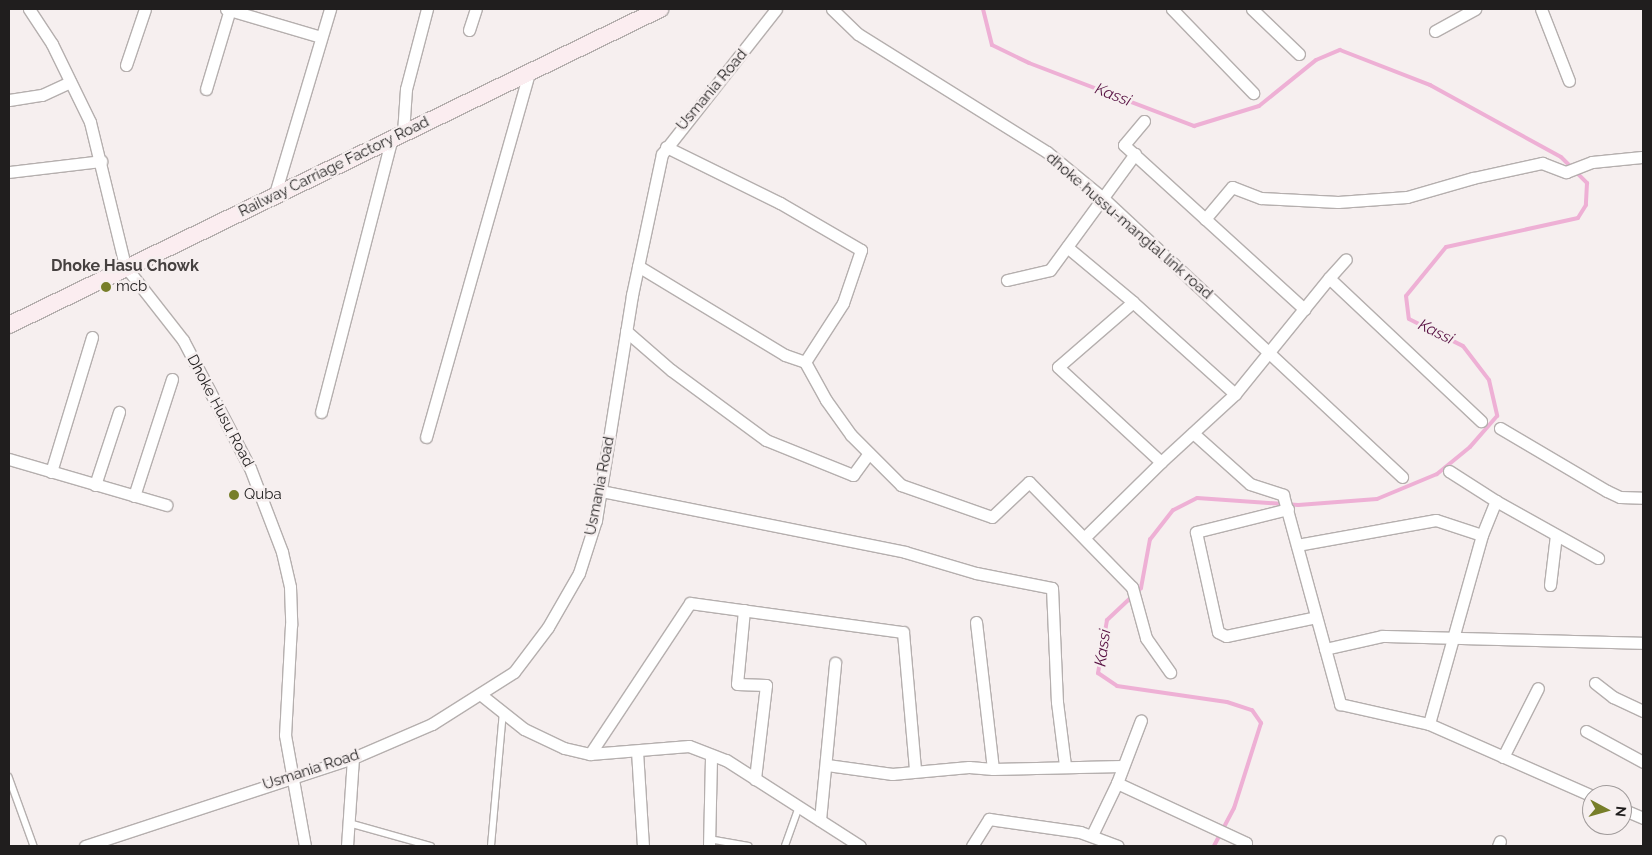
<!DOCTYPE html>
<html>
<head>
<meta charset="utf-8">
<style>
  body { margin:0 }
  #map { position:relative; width:1652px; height:855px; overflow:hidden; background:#f6efef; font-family:Raleway,sans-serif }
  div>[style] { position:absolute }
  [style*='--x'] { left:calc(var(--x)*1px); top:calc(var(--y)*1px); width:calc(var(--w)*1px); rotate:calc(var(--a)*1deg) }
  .stream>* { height:4px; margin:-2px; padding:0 2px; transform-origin:2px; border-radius:2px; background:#eeb0d5 }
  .roads { filter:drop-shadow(1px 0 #b5afae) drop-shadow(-1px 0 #b5afae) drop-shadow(0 1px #b5afae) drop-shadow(0 -1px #b5afae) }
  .lane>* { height:5.5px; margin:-2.75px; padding:0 2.75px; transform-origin:2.75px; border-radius:2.75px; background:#fff }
  .street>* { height:11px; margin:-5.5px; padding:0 5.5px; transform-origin:5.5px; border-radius:5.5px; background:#fff }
  .secondary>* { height:16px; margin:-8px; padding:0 8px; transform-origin:8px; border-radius:8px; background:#fbedf0 }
  .dots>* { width:14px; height:14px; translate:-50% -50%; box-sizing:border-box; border:2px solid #f6efef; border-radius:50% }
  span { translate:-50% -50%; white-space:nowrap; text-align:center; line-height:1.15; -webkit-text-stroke:5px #f6efef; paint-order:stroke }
  .street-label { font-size:15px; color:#201e1e }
  .poi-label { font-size:15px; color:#201e1e }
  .left { translate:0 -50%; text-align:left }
  .water-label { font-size:16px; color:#581243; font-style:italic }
  .neighbourhood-label { font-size:16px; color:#464140; font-weight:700 }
  .frame { position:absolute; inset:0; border:10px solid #201e1e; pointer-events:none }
  .north { position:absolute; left:1582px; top:785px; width:50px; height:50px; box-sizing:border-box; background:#f6efef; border:1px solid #a09b9b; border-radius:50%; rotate:96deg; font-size:14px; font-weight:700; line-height:20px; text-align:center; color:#201e1e }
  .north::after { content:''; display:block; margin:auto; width:18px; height:22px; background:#777e29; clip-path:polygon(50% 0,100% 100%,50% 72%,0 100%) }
</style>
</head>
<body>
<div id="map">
  <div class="stream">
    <div style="--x:983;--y:9;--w:37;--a:76"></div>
    <div style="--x:992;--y:45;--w:41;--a:25.9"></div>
    <div style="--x:1029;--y:63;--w:177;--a:20.9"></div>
    <div style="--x:1194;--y:126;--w:68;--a:-17.1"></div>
    <div style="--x:1259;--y:106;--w:73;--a:-38.9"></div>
    <div style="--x:1316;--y:60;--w:26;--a:-23"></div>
    <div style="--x:1340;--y:50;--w:97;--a:21.3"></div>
    <div style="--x:1430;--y:85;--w:149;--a:28.8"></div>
    <div style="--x:1561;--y:157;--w:37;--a:45"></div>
    <div style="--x:1587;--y:183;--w:22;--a:93"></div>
    <div style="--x:1586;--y:205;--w:15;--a:122"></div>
    <div style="--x:1578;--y:218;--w:135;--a:167.6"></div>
    <div style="--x:1446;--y:247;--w:63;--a:129.2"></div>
    <div style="--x:1406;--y:296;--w:23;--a:83"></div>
    <div style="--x:1409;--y:319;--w:60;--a:26.6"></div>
    <div style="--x:1463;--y:346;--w:43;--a:52.6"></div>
    <div style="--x:1489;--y:380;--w:37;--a:77"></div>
    <div style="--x:1497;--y:416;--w:41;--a:131.1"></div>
    <div style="--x:1470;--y:447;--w:43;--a:140.7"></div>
    <div style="--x:1437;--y:474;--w:65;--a:157.4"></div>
    <div style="--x:1377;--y:499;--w:79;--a:175.7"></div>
    <div style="--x:1298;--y:505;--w:101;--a:-176"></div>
    <div style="--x:1197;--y:498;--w:27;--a:153"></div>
    <div style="--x:1173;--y:510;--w:37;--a:128"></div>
    <div style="--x:1150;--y:539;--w:50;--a:100.4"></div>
    <div style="--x:1141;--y:588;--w:47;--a:136.7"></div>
    <div style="--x:1107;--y:620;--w:54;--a:99.6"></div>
    <div style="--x:1098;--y:673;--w:23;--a:34"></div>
    <div style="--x:1117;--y:686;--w:111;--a:8.3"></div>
    <div style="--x:1227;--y:702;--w:26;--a:18"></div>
    <div style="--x:1252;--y:710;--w:16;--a:55"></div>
    <div style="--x:1261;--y:723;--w:89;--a:107.6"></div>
    <div style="--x:1234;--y:808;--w:43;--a:117.8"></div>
  </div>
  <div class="roads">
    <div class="lane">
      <div style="--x:9;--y:777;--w:73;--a:70.1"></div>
      <div style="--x:349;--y:823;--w:85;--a:15.7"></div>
      <div style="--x:709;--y:839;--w:40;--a:10"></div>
      <div style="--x:491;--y:846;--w:135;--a:-84.9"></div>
      <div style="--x:785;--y:846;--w:41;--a:-70.3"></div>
    </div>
    <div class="street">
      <div style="--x:29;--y:9;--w:42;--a:56.7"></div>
      <div style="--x:52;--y:44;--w:87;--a:64"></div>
      <div style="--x:90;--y:122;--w:148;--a:76.3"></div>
      <div style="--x:125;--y:266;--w:94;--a:51.9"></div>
      <div style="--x:183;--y:340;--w:144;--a:62.4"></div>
      <div style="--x:250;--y:468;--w:90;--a:69.1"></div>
      <div style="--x:282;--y:552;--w:36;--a:77"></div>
      <div style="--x:290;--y:587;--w:38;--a:88"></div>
      <div style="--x:291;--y:625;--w:110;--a:93.1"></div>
      <div style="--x:285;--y:735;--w:113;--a:79.8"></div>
      <div style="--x:226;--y:9;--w:99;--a:16.4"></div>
      <div style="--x:832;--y:9;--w:36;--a:44"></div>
      <div style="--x:858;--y:34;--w:223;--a:32"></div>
      <div style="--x:1047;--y:152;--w:72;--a:39.4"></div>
      <div style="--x:1103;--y:198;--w:409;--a:43"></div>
      <div style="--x:1172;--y:9;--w:117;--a:46"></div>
      <div style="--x:1252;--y:9;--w:65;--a:43.8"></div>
      <div style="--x:1541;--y:9;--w:77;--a:68.7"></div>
      <div style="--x:469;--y:30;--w:22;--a:-72"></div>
      <div style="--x:1435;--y:31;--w:46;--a:-28.8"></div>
      <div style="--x:126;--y:65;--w:59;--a:-71.3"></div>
      <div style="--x:206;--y:89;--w:84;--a:-73.3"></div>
      <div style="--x:9;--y:100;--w:33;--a:-9"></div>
      <div style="--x:42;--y:95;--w:31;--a:-25"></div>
      <div style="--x:1144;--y:121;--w:31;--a:130"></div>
      <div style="--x:1124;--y:145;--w:244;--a:42.3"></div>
      <div style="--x:403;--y:133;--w:44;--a:-86.1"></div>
      <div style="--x:406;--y:89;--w:83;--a:-75.3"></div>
      <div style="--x:9;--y:172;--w:93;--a:-6.8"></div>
      <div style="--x:274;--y:197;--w:196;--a:-73.4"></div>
      <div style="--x:1205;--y:219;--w:42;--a:-49.8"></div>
      <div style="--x:1232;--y:187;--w:31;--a:21"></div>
      <div style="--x:1261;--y:198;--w:77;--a:3"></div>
      <div style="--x:1338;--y:202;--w:69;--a:-4.1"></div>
      <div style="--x:1407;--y:197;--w:69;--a:-16.1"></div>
      <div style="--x:1473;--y:178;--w:71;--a:-12.3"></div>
      <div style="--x:1542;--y:163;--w:26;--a:21"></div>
      <div style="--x:1566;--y:172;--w:28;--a:-21"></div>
      <div style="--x:1592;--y:162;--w:50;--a:-5.7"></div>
      <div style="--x:1067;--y:247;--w:86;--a:39.8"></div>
      <div style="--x:638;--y:266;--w:172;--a:31.2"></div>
      <div style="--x:785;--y:355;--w:21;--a:19"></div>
      <div style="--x:805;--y:362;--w:70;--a:-57.2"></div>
      <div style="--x:843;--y:303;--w:56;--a:-71.2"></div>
      <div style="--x:861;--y:250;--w:94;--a:-149.9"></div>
      <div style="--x:780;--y:203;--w:127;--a:-153.8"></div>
      <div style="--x:1329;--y:278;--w:25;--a:-48"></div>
      <div style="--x:1007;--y:280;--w:44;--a:-13.1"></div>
      <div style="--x:1050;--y:270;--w:144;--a:-53.8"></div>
      <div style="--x:626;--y:331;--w:60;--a:40.9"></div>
      <div style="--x:671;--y:370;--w:118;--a:36.4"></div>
      <div style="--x:766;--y:440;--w:94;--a:21.9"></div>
      <div style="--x:853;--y:475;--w:27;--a:-54"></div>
      <div style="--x:805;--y:362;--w:43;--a:61.1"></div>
      <div style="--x:826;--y:400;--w:43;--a:54.5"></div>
      <div style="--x:851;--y:435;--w:71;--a:45"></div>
      <div style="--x:901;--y:485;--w:96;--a:19.4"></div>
      <div style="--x:992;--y:517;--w:51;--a:-43.4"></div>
      <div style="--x:1029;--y:482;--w:147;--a:45.6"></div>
      <div style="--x:1132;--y:587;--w:53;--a:74.6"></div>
      <div style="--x:1146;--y:638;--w:42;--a:54.8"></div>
      <div style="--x:1235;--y:394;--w:137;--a:-138"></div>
      <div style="--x:1133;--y:302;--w:99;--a:139.1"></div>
      <div style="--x:1058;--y:367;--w:140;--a:42.7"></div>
      <div style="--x:1161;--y:462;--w:100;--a:-42.6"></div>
      <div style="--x:1235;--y:394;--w:149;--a:-51"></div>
      <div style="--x:1329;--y:278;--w:209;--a:43.3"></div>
      <div style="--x:321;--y:412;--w:283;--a:-75.5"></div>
      <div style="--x:1500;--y:428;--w:124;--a:30.5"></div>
      <div style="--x:1607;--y:491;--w:14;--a:25"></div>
      <div style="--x:1620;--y:497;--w:23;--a:2"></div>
      <div style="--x:1193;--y:433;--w:76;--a:41.8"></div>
      <div style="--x:1250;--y:484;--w:35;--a:18"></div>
      <div style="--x:1283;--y:495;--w:217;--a:74.7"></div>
      <div style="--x:1340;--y:704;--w:91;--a:12.7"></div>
      <div style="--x:1429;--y:724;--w:178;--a:23.8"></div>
      <div style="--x:426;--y:437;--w:379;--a:-74.2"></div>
      <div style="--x:9;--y:459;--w:164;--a:16.3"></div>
      <div style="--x:1449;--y:471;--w:56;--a:32.6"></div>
      <div style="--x:1496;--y:501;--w:117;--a:29.2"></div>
      <div style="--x:51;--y:472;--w:141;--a:-73.1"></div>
      <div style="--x:95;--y:485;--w:77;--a:-71.8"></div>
      <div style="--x:601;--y:491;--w:310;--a:11.3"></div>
      <div style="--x:905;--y:552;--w:74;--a:16.5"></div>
      <div style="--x:976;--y:573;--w:77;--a:11.2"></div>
      <div style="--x:1052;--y:588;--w:114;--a:87.5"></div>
      <div style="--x:1057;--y:702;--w:64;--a:82.8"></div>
      <div style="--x:134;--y:496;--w:123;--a:-72"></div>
      <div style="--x:1288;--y:509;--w:95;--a:166"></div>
      <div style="--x:1196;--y:532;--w:102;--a:77.6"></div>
      <div style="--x:1218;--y:632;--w:9;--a:27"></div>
      <div style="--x:1226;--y:636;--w:92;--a:-11.9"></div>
      <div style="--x:1482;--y:535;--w:37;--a:-68"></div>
      <div style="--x:1085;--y:537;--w:107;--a:-44.6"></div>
      <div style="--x:1297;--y:545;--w:141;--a:-10.2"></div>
      <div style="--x:1436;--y:520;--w:48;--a:18.1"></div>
      <div style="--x:1482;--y:535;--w:196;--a:105.7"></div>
      <div style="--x:1550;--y:585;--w:50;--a:-83.2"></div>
      <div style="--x:744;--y:610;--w:74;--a:95.4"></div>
      <div style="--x:737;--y:684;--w:29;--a:2"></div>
      <div style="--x:766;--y:685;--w:95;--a:96.7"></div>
      <div style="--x:976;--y:622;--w:148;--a:83.4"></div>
      <div style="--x:1325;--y:649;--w:58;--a:-12.8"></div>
      <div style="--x:1382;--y:636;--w:261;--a:1.5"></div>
      <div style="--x:1595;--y:683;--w:23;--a:38"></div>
      <div style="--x:1613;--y:697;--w:33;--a:25"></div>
      <div style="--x:480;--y:694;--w:56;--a:38.5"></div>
      <div style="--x:524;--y:729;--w:44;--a:25.4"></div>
      <div style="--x:564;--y:748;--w:27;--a:13"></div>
      <div style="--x:590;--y:754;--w:99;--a:-4.6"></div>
      <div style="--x:689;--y:746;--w:40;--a:21"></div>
      <div style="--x:726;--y:760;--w:159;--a:32.7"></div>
      <div style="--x:1586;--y:731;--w:65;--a:28.5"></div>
      <div style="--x:637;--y:751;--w:95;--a:86.4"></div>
      <div style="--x:590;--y:754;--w:181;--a:-56.5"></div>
      <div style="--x:690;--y:603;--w:215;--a:7.8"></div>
      <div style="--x:903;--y:632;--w:138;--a:85"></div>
      <div style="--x:1503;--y:757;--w:77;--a:-63.1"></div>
      <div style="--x:827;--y:765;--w:66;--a:7.9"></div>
      <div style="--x:892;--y:774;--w:77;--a:-5.2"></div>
      <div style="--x:969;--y:767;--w:24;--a:5"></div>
      <div style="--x:993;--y:769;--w:129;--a:-1.3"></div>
      <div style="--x:1117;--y:783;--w:142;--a:24.9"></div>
      <div style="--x:1246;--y:843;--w:3;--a:108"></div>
      <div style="--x:1622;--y:809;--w:23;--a:23"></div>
      <div style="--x:820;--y:820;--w:158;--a:-84.5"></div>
      <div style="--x:1092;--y:835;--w:58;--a:-64.3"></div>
      <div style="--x:1117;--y:783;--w:67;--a:-69.1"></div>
      <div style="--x:85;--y:846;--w:282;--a:-18.2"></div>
      <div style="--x:353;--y:758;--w:86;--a:-23.3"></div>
      <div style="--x:432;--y:724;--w:97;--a:-32.4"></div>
      <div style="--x:514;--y:672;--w:56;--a:-52.9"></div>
      <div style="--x:548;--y:627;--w:62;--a:-60.1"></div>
      <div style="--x:579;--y:573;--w:56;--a:-72.2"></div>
      <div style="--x:596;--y:520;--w:228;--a:-80.9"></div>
      <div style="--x:632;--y:295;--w:144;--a:-78"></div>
      <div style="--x:662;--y:154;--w:184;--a:-51.8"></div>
      <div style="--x:347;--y:846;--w:88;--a:-86.1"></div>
      <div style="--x:709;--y:846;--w:91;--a:-88.7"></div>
      <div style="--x:972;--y:846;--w:32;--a:-58"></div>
      <div style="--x:989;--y:819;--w:92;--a:8.1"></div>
      <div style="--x:1080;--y:832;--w:40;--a:20.2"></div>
      <div style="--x:1498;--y:846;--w:5;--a:-68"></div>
    </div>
    <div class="secondary">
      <div style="--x:9;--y:325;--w:724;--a:-25.89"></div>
    </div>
  </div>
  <div class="dots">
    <div style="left:106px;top:287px;background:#777e29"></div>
    <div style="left:234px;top:495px;background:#777e29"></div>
  </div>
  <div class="street-label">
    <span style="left:712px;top:90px;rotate:-50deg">Usmania Road</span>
    <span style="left:334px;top:167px;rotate:-26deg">Railway Carriage Factory Road</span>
    <span style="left:1129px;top:226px;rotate:41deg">dhoke hussu-mangtal link road</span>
    <span style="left:220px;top:411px;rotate:62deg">Dhoke Husu Road</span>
    <span style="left:600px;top:486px;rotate:-79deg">Usmania Road</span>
    <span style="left:311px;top:770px;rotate:-18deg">Usmania Road</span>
  </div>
  <div class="poi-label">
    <span class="left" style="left:116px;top:287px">mcb</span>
    <span class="left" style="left:244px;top:495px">Quba</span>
  </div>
  <div class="water-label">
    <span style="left:1113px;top:95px;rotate:21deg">Kassi</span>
    <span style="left:1436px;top:332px;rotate:26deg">Kassi</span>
    <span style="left:1103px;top:648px;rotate:-82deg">Kassi</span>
  </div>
  <div class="neighbourhood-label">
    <span style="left:125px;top:266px">Dhoke Hasu Chowk</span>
  </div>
  <div class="frame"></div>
  <div class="north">N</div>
</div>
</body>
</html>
